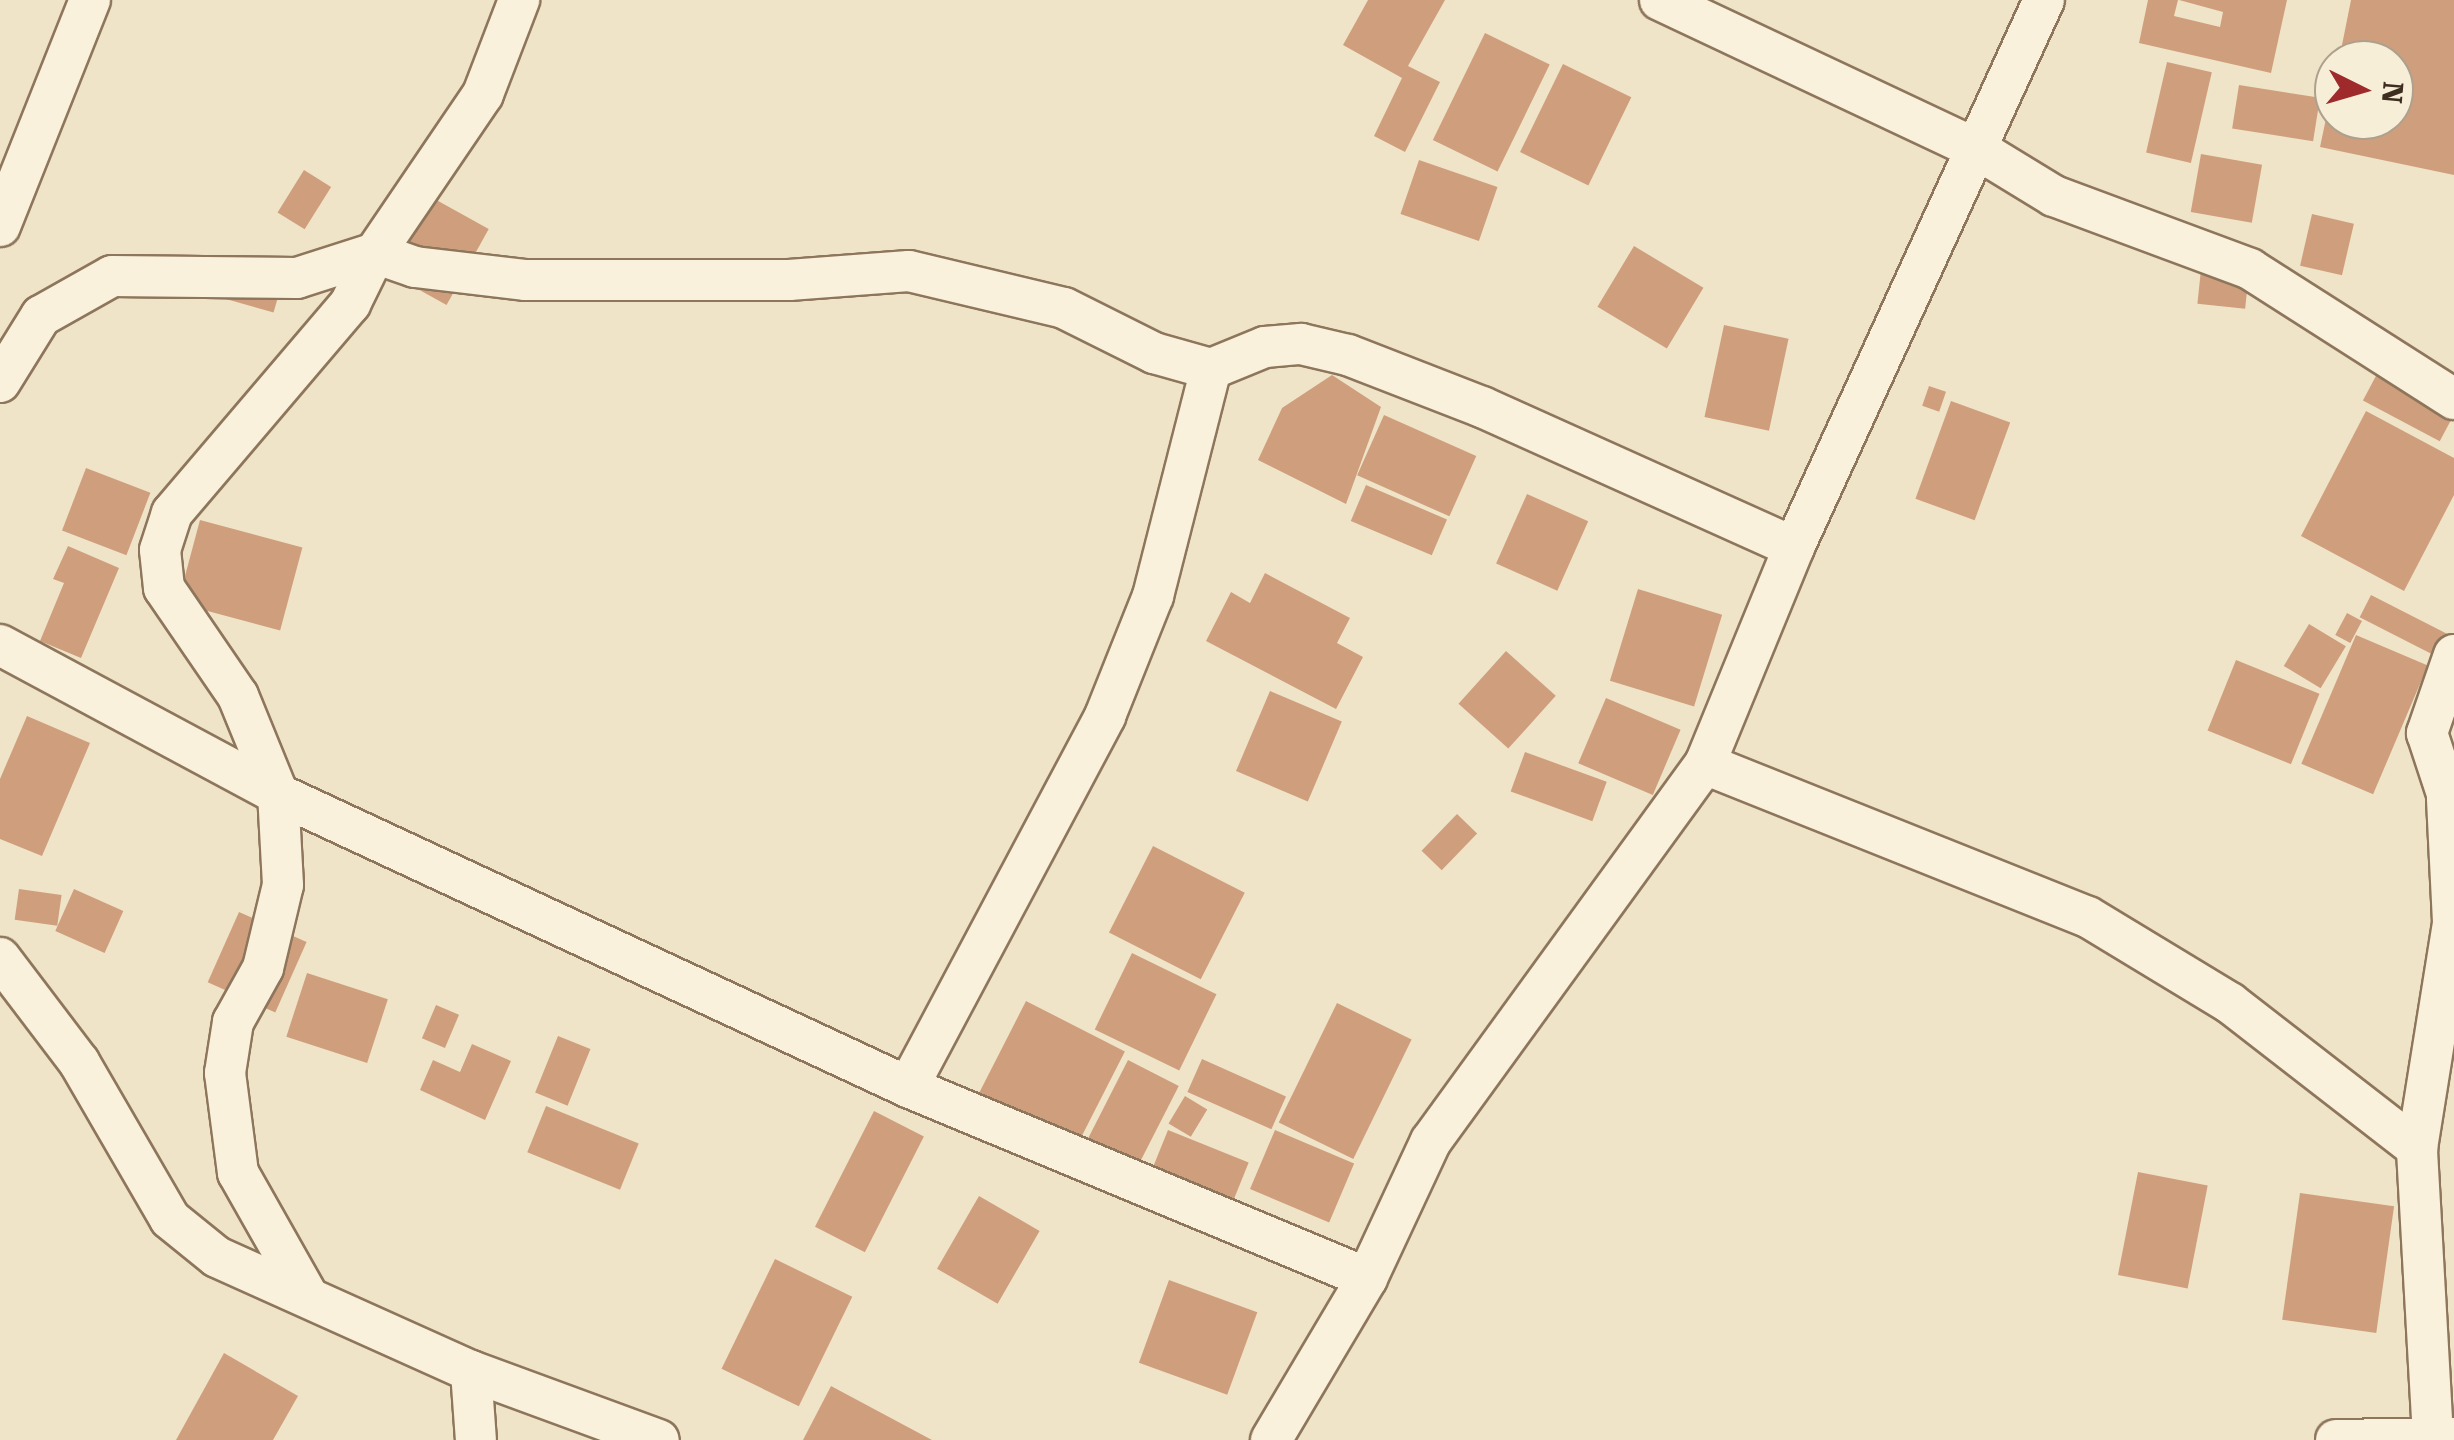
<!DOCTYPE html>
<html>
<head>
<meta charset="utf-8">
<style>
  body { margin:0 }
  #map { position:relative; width:2454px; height:1440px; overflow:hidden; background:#f0e4c8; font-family:"Roboto Serif",serif }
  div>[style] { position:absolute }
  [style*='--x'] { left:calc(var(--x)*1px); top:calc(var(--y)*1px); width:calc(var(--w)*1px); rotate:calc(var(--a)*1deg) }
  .building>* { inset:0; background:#cf9f7d; transform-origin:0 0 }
  .roads { filter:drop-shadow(2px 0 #8d765c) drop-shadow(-2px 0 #8d765c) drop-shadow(0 2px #8d765c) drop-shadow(0 -2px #8d765c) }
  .street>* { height:40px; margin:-20px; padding:0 20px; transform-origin:20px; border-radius:20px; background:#faf1dc }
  span { translate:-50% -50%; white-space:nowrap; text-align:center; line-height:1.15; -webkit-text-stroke:10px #f7eed8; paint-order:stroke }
  .north { position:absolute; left:2314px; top:40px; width:100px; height:100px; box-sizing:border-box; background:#f7eed8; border:2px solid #ada18e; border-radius:50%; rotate:95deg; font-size:28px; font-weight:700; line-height:40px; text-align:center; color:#3d2e20 }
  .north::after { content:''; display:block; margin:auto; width:35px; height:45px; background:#9e2a2b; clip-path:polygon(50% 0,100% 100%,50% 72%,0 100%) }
</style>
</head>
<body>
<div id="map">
  <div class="building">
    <div style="clip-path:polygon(1368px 0,1445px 0,1408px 66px,1440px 82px,1405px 152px,1374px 136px,1402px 78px,1343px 45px)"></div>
    <div style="clip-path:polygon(2148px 0,2178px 0,2174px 16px,2220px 27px,2223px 12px,2179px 0,2287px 0,2271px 73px,2139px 43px)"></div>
    <div style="clip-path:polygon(2351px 0,2454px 0,2454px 175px,2320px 147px,2332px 90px,2334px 120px,2394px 120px,2394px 60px,2339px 60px)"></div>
    <div style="left:1485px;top:33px;width:72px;height:119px;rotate:26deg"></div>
    <div style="left:2167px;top:62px;width:46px;height:93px;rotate:13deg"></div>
    <div style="left:1563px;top:64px;width:76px;height:98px;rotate:26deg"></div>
    <div style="left:2239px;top:85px;width:82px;height:44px;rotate:9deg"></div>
    <div style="left:2201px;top:154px;width:62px;height:59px;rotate:10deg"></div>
    <div style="left:1419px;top:160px;width:83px;height:57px;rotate:19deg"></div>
    <div style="left:304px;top:170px;width:32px;height:50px;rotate:32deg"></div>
    <div style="left:431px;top:197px;width:66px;height:87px;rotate:29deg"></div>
    <div style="left:2312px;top:214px;width:43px;height:53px;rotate:13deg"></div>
    <div style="left:1634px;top:246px;width:81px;height:71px;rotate:31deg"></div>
    <div style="left:232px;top:258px;width:55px;height:41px;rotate:16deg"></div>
    <div style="left:2202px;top:260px;width:48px;height:44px;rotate:6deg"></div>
    <div style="left:1724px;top:325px;width:66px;height:94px;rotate:12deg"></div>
    <div style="left:2377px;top:374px;width:87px;height:30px;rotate:28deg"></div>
    <div style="clip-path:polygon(1332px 375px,1381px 407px,1346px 504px,1258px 460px,1282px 408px)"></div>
    <div style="left:1929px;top:386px;width:18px;height:21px;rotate:19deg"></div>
    <div style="left:1951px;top:401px;width:63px;height:104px;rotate:20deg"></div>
    <div style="clip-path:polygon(2366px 411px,2454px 458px,2454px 495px,2404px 591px,2301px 536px)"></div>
    <div style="left:1384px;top:415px;width:101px;height:66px;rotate:24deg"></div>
    <div style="left:86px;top:468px;width:69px;height:67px;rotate:21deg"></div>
    <div style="left:1366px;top:485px;width:88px;height:39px;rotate:23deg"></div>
    <div style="left:1527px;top:494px;width:67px;height:76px;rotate:24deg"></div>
    <div style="left:200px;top:520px;width:106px;height:86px;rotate:15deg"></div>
    <div style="clip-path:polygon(68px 546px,119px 568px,81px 658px,40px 641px,64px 583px,53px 579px)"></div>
    <div style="clip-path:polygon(1265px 573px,1350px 618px,1337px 643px,1363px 657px,1336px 709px,1206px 641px,1231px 592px,1250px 603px)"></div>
    <div style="left:1638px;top:589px;width:88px;height:96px;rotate:17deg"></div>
    <div style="left:2371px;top:595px;width:88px;height:25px;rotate:27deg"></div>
    <div style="left:2347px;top:613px;width:17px;height:25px;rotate:28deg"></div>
    <div style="left:2309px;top:624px;width:43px;height:49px;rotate:31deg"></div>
    <div style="left:2356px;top:635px;width:78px;height:140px;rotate:23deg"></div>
    <div style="left:1506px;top:651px;width:67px;height:71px;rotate:42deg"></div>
    <div style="left:2236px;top:660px;width:90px;height:76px;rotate:22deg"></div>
    <div style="left:1270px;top:691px;width:78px;height:87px;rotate:23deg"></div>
    <div style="left:1606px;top:698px;width:81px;height:71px;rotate:23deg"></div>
    <div style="clip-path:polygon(27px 716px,90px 743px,42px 856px,0 839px,0 779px)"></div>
    <div style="left:1525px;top:752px;width:87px;height:42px;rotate:20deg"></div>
    <div style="left:1457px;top:814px;width:28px;height:51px;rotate:44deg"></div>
    <div style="left:1153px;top:846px;width:103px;height:97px;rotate:27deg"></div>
    <div style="left:19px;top:889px;width:43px;height:31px;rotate:8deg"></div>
    <div style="left:74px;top:889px;width:54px;height:46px;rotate:24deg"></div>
    <div style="left:239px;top:912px;width:74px;height:77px;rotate:24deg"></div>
    <div style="left:1132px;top:953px;width:94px;height:85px;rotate:26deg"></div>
    <div style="left:307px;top:973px;width:85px;height:67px;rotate:18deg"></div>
    <div style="left:1026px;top:1001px;width:111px;height:107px;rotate:27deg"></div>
    <div style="left:1337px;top:1003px;width:83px;height:133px;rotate:26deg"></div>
    <div style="left:436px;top:1005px;width:25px;height:36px;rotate:23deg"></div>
    <div style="left:558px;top:1036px;width:35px;height:61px;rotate:22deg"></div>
    <div style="clip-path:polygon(472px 1044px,511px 1061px,485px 1120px,420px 1090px,433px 1060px,460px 1072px)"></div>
    <div style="left:1202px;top:1059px;width:92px;height:36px;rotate:24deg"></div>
    <div style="left:1128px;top:1060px;width:57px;height:88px;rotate:27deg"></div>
    <div style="left:1185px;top:1096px;width:26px;height:32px;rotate:31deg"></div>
    <div style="left:546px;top:1106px;width:100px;height:50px;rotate:22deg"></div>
    <div style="left:874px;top:1111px;width:56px;height:130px;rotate:27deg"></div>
    <div style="left:1168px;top:1130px;width:87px;height:54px;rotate:22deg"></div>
    <div style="left:1275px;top:1130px;width:86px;height:64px;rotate:23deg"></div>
    <div style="left:2138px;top:1172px;width:71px;height:105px;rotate:11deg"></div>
    <div style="left:2300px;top:1193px;width:95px;height:128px;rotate:8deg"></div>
    <div style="left:979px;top:1196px;width:70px;height:84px;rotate:30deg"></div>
    <div style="left:775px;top:1259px;width:86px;height:122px;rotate:26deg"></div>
    <div style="left:1169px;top:1280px;width:94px;height:88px;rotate:20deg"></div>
    <div style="clip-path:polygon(224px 1353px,298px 1396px,273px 1440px,176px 1440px)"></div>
    <div style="clip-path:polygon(831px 1386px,932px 1440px,803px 1440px)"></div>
  </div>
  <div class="roads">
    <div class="street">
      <div style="--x:1660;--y:0;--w:350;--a:25.2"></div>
      <div style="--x:1977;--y:149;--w:90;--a:31.4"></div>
      <div style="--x:2054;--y:196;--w:209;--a:20.4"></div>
      <div style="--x:2250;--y:269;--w:242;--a:32.5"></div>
      <div style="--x:0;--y:226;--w:243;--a:-68.3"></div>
      <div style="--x:0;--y:382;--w:78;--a:-58.2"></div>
      <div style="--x:41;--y:316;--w:81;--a:-29.4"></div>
      <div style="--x:112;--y:276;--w:185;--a:0.6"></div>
      <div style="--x:297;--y:278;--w:82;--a:-17.8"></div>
      <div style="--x:375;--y:253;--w:42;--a:19.3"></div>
      <div style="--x:415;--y:267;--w:112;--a:6.7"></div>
      <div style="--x:526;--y:280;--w:263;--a:0"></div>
      <div style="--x:789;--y:280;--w:120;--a:-4.3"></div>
      <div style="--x:909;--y:271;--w:159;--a:13.4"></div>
      <div style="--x:1064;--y:308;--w:101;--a:26.6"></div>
      <div style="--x:1154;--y:353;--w:59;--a:15.7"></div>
      <div style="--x:1211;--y:369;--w:58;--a:-22.2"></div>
      <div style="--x:1265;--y:347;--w:36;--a:-5"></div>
      <div style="--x:1301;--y:344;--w:48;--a:13.2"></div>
      <div style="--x:1348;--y:355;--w:144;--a:21.2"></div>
      <div style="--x:1482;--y:407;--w:342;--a:24.2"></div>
      <div style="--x:0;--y:645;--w:315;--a:28.2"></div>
      <div style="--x:278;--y:794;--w:695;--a:24.94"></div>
      <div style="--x:908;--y:1087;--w:497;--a:22.6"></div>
      <div style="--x:2454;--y:655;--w:83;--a:109.1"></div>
      <div style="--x:2427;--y:733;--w:86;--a:71.8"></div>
      <div style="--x:1705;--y:764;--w:412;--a:21.8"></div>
      <div style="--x:2088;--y:917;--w:166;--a:31.2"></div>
      <div style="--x:2230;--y:1003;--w:237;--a:37.8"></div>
      <div style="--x:0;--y:958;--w:131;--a:52.8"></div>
      <div style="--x:79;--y:1062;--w:181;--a:59.9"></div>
      <div style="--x:170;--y:1219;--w:60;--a:39"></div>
      <div style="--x:217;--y:1257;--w:278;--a:24.2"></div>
      <div style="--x:471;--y:1371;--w:200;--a:20.2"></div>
      <div style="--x:908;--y:1087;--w:420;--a:-62"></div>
      <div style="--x:1105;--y:716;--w:129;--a:-68.2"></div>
      <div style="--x:1153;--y:596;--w:234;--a:-75.7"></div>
      <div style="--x:306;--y:1293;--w:138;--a:-119.5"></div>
      <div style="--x:238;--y:1173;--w:101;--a:-97.4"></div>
      <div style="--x:225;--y:1073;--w:52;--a:-81.1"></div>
      <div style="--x:233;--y:1022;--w:62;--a:-60.9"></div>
      <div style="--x:263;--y:968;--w:85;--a:-76.5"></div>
      <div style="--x:283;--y:885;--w:91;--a:-93.1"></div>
      <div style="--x:278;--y:794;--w:106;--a:-112.2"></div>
      <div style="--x:238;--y:696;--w:131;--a:-124.4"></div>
      <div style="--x:164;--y:588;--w:38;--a:-96"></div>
      <div style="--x:160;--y:550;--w:39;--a:-72"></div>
      <div style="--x:172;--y:513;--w:275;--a:-49.6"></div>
      <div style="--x:350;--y:304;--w:57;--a:-63.9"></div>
      <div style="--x:375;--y:253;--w:192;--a:-55.8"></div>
      <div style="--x:483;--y:94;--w:101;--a:-69"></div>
      <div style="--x:471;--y:1371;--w:69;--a:85.9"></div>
      <div style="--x:2433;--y:1437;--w:289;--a:-93.2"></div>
      <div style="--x:2417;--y:1148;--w:229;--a:-80.9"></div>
      <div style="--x:2453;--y:922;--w:124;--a:-92.8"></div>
      <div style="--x:1271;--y:1440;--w:188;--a:-59.3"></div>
      <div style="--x:1367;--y:1278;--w:151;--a:-65"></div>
      <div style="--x:1431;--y:1141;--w:466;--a:-54"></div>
      <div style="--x:1705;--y:764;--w:235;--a:-67.7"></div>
      <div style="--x:1794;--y:547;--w:601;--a:-65.44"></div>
      <div style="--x:2336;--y:1440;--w:118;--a:-1"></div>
    </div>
  </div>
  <div class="north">N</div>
</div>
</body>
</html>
